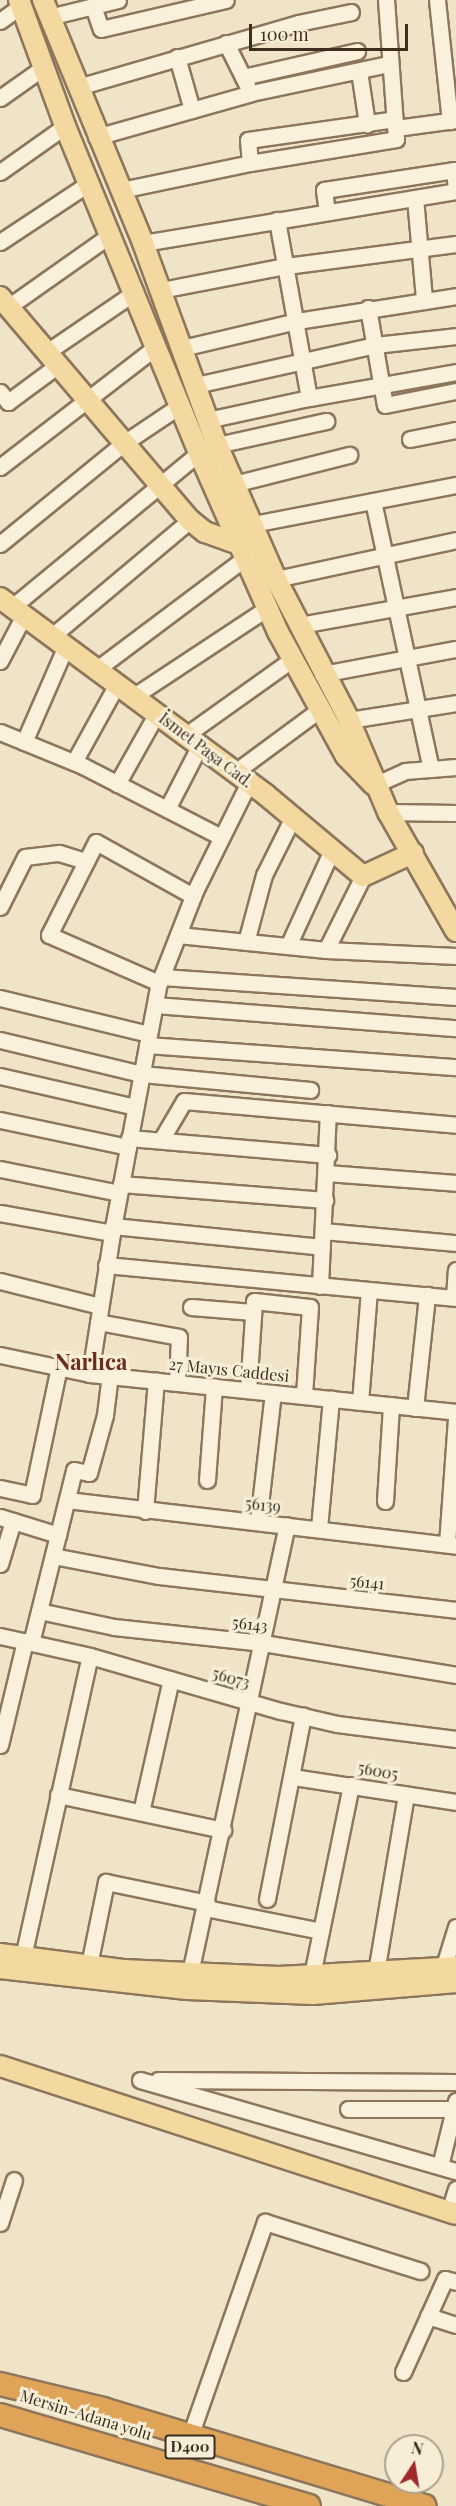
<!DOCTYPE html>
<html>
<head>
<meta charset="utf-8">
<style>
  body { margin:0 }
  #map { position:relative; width:456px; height:2506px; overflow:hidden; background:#f0e4c8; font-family:"Playfair Display",serif }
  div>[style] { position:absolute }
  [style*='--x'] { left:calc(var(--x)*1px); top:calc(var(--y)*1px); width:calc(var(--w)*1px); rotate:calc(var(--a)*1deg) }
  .roads { filter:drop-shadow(2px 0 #8d765c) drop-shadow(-2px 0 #8d765c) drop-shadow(0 2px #8d765c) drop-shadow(0 -2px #8d765c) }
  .minor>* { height:15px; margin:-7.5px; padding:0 7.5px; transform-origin:7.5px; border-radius:7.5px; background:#faf1dc }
  .major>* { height:20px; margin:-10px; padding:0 10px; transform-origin:10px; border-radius:10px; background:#f3d9a0 }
  .highway>* { height:22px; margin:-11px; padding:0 11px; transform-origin:11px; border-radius:11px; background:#e0a458 }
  span { translate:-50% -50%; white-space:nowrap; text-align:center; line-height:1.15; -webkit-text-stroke:6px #f7eed8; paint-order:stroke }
  .shield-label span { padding:2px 4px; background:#f7eed8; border:2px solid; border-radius:4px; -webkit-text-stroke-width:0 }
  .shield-label { font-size:15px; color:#3d2e20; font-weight:700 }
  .street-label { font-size:16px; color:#3d2e20 }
  .district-label { font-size:22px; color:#6b2e1e; font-weight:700 }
  .north { position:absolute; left:384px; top:2434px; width:60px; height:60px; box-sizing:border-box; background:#f7eed8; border:2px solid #ada18e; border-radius:50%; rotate:12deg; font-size:16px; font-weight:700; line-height:24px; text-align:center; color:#3d2e20 }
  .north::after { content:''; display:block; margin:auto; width:21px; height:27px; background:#9e2a2b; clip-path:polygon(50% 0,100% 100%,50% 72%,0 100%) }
  .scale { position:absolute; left:249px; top:24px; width:159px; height:27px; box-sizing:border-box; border:3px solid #3d2e20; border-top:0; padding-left:8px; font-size:18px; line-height:21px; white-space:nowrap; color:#3d2e20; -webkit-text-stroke:4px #f7eed8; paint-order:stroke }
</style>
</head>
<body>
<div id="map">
  <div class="roads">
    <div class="minor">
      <div style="--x:437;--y:0;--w:122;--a:83.9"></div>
      <div style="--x:93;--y:6;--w:24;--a:71"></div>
      <div style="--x:101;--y:29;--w:128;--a:-13.1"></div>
      <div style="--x:49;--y:17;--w:71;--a:-13.8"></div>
      <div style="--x:0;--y:21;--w:26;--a:-36"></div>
      <div style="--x:226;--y:43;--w:47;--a:63.4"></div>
      <div style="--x:177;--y:57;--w:55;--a:74.2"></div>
      <div style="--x:359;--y:71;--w:54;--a:81.4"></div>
      <div style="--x:243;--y:77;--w:117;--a:-12.8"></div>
      <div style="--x:78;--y:87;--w:229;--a:-16.2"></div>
      <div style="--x:298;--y:23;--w:54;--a:-11.7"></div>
      <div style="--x:0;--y:98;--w:54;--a:-35.2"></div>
      <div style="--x:396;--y:128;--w:61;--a:-7.6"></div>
      <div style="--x:96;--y:137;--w:161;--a:-15.8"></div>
      <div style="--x:251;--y:93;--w:141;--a:-11.9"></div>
      <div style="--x:250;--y:163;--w:23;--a:-95"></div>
      <div style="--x:248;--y:140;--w:148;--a:-8.1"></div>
      <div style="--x:0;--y:172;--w:80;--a:-35.3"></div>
      <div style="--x:121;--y:190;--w:132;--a:-11.8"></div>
      <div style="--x:250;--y:163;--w:148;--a:-9.3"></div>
      <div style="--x:396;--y:139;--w:139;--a:-94.1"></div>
      <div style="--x:415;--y:198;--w:101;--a:84.9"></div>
      <div style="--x:327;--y:212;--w:22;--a:-98"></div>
      <div style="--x:324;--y:190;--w:132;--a:-8.7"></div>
      <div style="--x:454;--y:170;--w:19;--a:84"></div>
      <div style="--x:0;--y:242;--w:107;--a:-33.5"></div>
      <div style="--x:143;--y:243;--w:317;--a:-9.4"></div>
      <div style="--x:161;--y:290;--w:127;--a:-10.9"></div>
      <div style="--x:286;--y:266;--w:171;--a:-7.4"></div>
      <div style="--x:8;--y:307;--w:125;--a:-35.2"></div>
      <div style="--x:368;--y:308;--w:98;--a:80.1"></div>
      <div style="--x:385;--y:405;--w:72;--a:-11.2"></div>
      <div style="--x:182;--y:348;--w:118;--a:-13.2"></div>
      <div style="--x:297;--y:321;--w:161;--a:-8.9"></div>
      <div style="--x:47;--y:352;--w:107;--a:-34.3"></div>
      <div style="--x:196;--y:385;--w:183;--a:-12.6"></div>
      <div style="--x:375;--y:345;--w:81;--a:-6.3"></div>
      <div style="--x:0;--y:392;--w:13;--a:51"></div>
      <div style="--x:8;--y:402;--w:62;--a:-36.5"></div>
      <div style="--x:309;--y:398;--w:149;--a:-10"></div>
      <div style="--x:207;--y:420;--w:104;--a:-12.2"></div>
      <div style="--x:309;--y:398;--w:181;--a:-100.2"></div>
      <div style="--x:410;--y:439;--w:47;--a:-11.1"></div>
      <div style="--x:217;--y:445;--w:112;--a:-12.4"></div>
      <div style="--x:0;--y:467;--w:197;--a:-37.6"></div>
      <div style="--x:234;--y:484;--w:119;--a:-14.2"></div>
      <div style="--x:373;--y:501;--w:274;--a:77.8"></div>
      <div style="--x:253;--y:524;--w:207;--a:-10.9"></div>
      <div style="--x:0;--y:544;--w:160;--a:-39.2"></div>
      <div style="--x:124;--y:443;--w:66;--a:-33.9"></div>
      <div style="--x:276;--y:579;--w:184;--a:-12.2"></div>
      <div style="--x:12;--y:607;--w:242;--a:-39.5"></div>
      <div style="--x:300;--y:625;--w:158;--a:-10.2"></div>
      <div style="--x:52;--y:636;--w:180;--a:-40"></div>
      <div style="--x:0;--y:661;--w:52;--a:-62.4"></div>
      <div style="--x:97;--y:669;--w:185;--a:-36.9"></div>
      <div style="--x:322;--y:674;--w:136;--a:-10.6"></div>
      <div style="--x:134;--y:696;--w:162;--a:-33.4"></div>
      <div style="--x:349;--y:720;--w:108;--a:-9"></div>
      <div style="--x:0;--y:732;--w:90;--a:22.3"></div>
      <div style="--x:83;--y:766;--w:155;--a:27.2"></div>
      <div style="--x:186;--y:735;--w:129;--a:-35.5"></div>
      <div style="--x:24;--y:742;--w:105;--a:-66.4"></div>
      <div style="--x:74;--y:762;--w:89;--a:-61.1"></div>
      <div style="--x:235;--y:772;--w:104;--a:-36.4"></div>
      <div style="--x:117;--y:784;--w:81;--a:-60.6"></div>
      <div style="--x:374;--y:785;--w:34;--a:-24"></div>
      <div style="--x:405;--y:771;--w:51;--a:-4.5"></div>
      <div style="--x:167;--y:809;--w:72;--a:-62.7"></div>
      <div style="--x:388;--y:812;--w:68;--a:0.8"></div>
      <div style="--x:0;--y:907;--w:56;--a:-63.4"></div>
      <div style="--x:25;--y:857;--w:34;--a:-7"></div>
      <div style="--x:59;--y:853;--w:28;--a:17"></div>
      <div style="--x:178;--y:935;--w:149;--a:5.8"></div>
      <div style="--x:326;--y:950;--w:130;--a:2.6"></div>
      <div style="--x:246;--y:942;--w:69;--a:-75"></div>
      <div style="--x:264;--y:875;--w:65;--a:-63.4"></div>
      <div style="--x:288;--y:946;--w:106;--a:-65.4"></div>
      <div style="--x:326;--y:950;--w:83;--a:-63.4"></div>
      <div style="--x:162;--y:977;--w:295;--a:3.9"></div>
      <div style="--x:159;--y:983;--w:120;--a:-156.4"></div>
      <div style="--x:49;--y:935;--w:104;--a:-63.2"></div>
      <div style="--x:96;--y:842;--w:111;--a:29.1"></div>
      <div style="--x:0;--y:998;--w:153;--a:13.6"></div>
      <div style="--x:155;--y:1005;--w:302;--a:4.4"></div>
      <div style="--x:0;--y:1040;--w:146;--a:13.5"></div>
      <div style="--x:142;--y:1074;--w:169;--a:5.4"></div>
      <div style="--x:147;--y:1045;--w:310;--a:4.1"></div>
      <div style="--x:0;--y:1076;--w:139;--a:12.9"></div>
      <div style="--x:0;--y:1120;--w:131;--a:11.9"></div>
      <div style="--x:129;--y:1138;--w:200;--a:4.9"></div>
      <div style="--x:161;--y:1140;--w:45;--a:-59.5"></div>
      <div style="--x:184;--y:1101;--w:273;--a:5"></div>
      <div style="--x:0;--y:1169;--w:121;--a:11.4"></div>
      <div style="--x:327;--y:1173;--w:129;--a:4.4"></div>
      <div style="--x:121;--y:1184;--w:205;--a:4.5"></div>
      <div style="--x:0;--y:1213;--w:114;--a:10.1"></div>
      <div style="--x:113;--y:1226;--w:210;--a:5.7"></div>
      <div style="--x:323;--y:1231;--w:134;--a:5.2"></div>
      <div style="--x:106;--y:1265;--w:352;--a:5.4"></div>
      <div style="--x:0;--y:1281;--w:103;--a:14"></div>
      <div style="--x:320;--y:1286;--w:173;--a:-87.4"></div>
      <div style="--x:454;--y:1297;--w:27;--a:-86"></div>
      <div style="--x:191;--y:1307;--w:62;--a:4.6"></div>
      <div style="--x:98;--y:1322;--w:82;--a:10.5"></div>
      <div style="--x:179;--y:1337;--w:46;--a:92.5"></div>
      <div style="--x:0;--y:1355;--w:92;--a:11.9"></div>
      <div style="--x:90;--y:1374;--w:368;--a:5.9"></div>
      <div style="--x:90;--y:1374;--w:143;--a:-81.1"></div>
      <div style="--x:112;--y:1233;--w:254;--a:-79.4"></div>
      <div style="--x:159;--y:983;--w:99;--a:-68.6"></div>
      <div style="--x:195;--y:891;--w:122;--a:-63.6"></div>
      <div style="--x:248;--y:1390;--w:89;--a:-86.1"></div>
      <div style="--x:254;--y:1301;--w:56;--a:6.1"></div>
      <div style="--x:310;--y:1307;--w:89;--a:93.9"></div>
      <div style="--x:360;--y:1402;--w:112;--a:-85.4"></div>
      <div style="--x:415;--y:1408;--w:114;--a:-83.9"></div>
      <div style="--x:207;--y:1480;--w:94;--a:-85.7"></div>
      <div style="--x:0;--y:1488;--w:33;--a:12"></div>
      <div style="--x:32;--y:1495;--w:131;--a:-78.1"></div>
      <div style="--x:67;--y:1500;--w:392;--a:6.7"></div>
      <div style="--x:385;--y:1501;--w:96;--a:-86.4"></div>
      <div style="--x:145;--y:1511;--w:131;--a:-85.2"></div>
      <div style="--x:0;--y:1517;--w:61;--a:17.2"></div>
      <div style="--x:258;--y:1522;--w:130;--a:-83.4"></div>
      <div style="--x:319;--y:1528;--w:130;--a:-84.7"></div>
      <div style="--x:447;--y:1544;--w:127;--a:-85.9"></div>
      <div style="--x:53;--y:1556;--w:108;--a:10.7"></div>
      <div style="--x:159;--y:1576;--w:299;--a:6.5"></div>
      <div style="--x:0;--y:1564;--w:45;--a:-73.2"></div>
      <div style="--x:39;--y:1611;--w:77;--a:12"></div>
      <div style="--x:114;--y:1627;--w:150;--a:6.1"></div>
      <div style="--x:263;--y:1643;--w:196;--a:9.4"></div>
      <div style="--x:0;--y:1636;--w:92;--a:12.5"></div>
      <div style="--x:90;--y:1656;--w:199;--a:16.1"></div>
      <div style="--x:281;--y:1711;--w:57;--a:13.1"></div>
      <div style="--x:337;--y:1724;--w:120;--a:7.2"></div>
      <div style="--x:31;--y:1643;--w:178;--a:-76"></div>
      <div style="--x:74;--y:1470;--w:15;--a:11"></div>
      <div style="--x:89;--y:1473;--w:60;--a:-74.6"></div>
      <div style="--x:105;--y:1415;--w:39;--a:-83"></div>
      <div style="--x:0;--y:1745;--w:107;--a:-76.5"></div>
      <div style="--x:293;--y:1777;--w:165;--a:8.7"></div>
      <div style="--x:58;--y:1795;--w:169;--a:12"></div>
      <div style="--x:141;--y:1812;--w:136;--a:-77.3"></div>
      <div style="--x:267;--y:1899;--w:187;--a:-78.9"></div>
      <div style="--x:206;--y:1908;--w:117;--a:11.3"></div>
      <div style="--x:23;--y:1957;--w:308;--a:-77.5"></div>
      <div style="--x:89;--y:1965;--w:85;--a:-78.4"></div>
      <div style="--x:106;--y:1882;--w:103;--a:11.7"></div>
      <div style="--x:443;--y:1969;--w:44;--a:-72.8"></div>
      <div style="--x:376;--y:1972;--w:180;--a:-80.4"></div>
      <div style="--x:190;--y:1973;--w:458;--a:-77.8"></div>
      <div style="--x:312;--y:1975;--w:194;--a:-78.4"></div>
      <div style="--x:140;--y:2080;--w:329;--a:16.1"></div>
      <div style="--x:158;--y:2080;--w:298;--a:0.4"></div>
      <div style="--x:348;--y:2109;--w:106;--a:0"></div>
      <div style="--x:440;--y:2166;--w:67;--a:-76.2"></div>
      <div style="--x:449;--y:2212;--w:24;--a:-73"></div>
      <div style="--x:0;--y:2223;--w:45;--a:-72"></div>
      <div style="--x:428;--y:2316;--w:29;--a:18"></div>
      <div style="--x:403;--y:2372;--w:102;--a:-65.7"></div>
      <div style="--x:445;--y:2279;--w:11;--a:15"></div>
      <div style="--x:190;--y:2436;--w:227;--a:-70.7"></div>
      <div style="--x:265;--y:2222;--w:163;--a:17.5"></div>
    </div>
    <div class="major">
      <div style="--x:19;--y:0;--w:134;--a:69.9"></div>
      <div style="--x:65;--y:126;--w:353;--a:67.7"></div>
      <div style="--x:199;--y:453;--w:196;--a:66.2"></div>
      <div style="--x:278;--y:632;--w:141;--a:61.3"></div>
      <div style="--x:346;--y:756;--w:40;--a:46"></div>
      <div style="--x:43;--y:0;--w:263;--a:67.6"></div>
      <div style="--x:143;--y:243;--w:215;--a:69.9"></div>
      <div style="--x:217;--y:445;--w:146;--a:66.2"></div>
      <div style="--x:276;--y:579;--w:159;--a:62.6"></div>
      <div style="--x:349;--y:720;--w:100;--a:67"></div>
      <div style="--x:388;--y:812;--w:137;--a:60.3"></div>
      <div style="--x:0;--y:297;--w:293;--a:49.6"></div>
      <div style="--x:190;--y:520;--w:19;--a:39"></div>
      <div style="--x:205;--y:532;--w:41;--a:19.7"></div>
      <div style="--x:0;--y:598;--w:331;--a:36.5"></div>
      <div style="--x:266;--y:795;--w:126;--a:39.9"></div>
      <div style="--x:363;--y:876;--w:55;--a:-24.7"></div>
      <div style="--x:0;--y:1954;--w:124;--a:7.4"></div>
      <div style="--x:123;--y:1970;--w:156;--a:2.6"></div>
      <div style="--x:279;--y:1977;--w:177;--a:-3.2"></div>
      <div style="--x:0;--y:1968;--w:188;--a:6.4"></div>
      <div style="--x:187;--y:1989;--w:126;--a:2.3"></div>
      <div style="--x:313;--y:1994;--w:144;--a:-4.8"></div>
      <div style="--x:0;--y:2066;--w:479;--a:18"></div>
    </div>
    <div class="highway">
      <div style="--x:0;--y:2384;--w:106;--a:13.6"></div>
      <div style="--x:103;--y:2409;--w:336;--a:16.8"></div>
      <div style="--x:0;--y:2415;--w:322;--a:16.4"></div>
    </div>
  </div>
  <div class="shield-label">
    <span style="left:190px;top:2447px">D400</span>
  </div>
  <div class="street-label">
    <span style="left:206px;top:750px;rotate:37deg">İsmet Paşa Cad.</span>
    <span style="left:229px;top:1370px;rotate:6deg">27 Mayıs Caddesi</span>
    <span style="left:263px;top:1505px;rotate:6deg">56139</span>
    <span style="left:367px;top:1582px;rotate:6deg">56141</span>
    <span style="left:250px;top:1624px;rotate:7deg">56143</span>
    <span style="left:231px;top:1678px;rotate:16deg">56073</span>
    <span style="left:378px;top:1771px;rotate:10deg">56005</span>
    <span style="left:86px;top:2415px;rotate:17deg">Mersin-Adana yolu</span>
  </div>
  <div class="district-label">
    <span style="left:91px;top:1362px">Narlıca</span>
  </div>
  <div class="north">N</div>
  <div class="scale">100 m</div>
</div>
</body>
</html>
